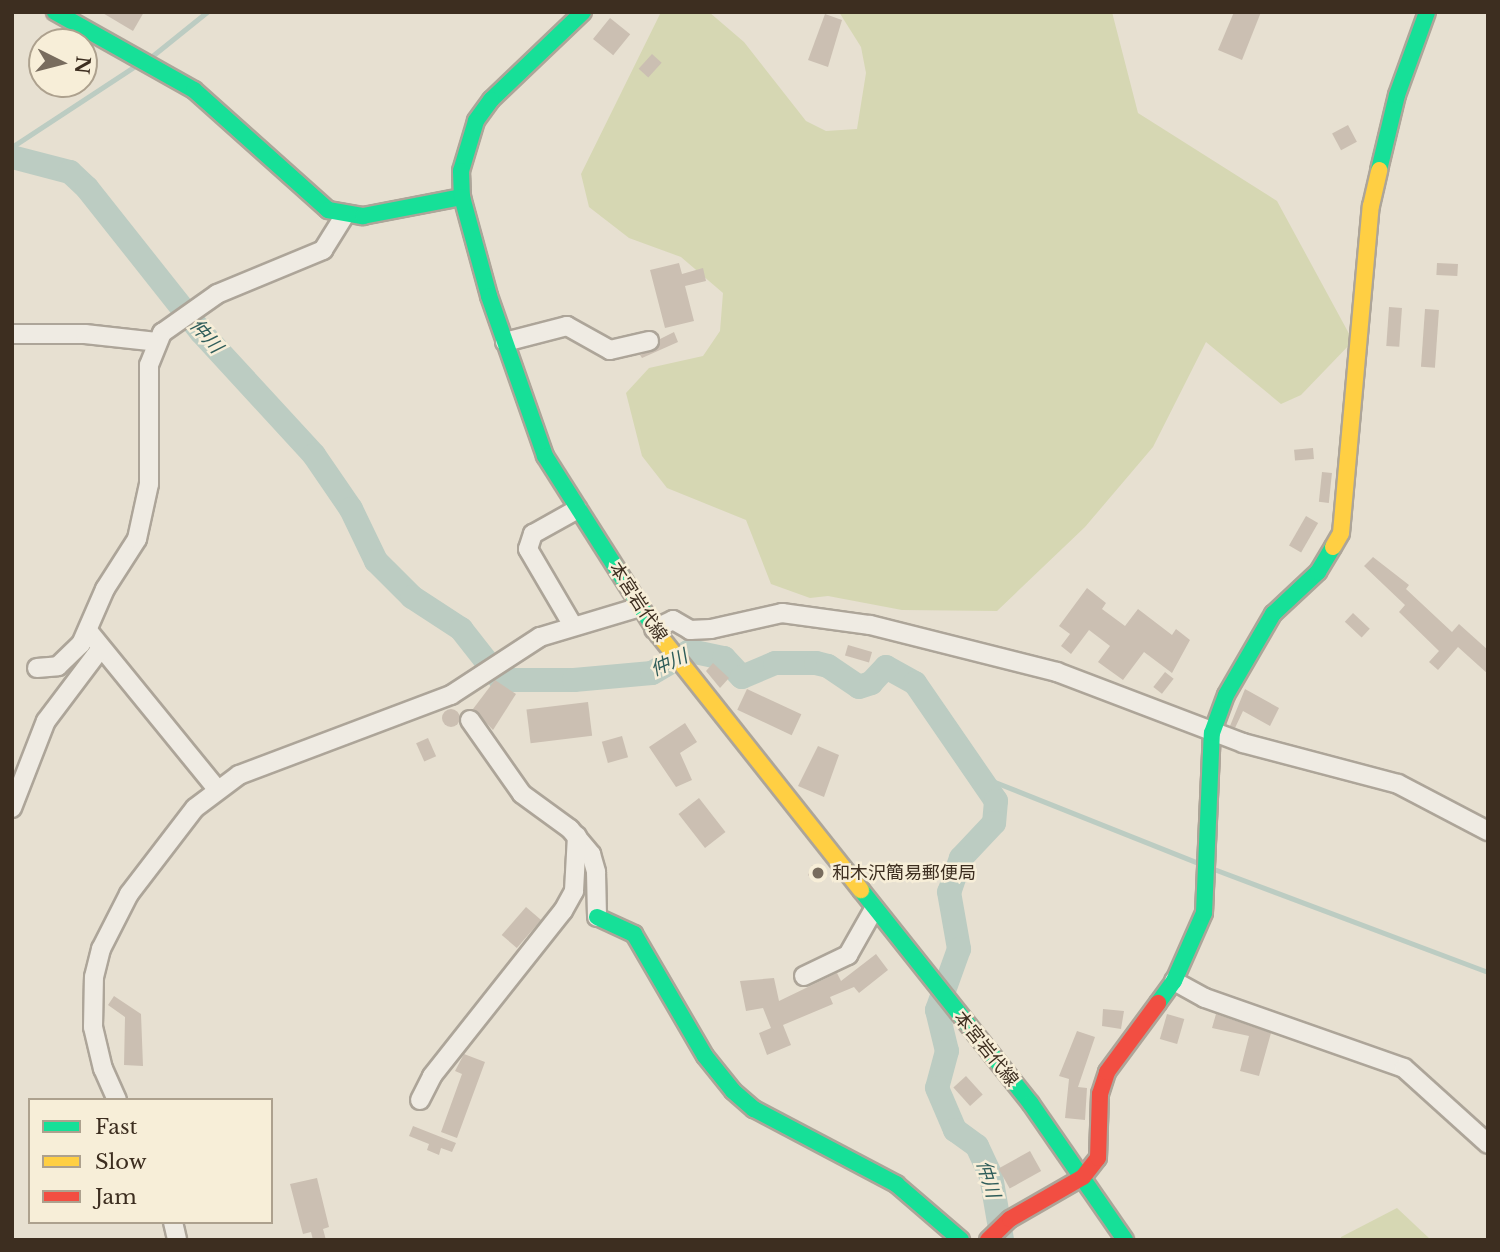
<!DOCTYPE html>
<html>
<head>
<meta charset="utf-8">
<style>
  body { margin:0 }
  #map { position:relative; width:1500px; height:1252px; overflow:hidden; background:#e7e0d1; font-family:"Libre Baskerville","Noto Sans JP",serif }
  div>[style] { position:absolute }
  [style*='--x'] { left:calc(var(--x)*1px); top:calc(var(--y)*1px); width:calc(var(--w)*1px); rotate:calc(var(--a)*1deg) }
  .green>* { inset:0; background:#d6d7b3 }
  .stream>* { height:4.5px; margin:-2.25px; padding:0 2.25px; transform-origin:2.25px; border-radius:2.25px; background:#bcccc2 }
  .river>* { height:24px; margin:-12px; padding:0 12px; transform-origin:12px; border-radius:12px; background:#bcccc2 }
  .building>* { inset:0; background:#cbbfb2; transform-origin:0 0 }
  .round { border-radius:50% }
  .roads { filter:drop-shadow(2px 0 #ada599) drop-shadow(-2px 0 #ada599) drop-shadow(0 2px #ada599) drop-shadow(0 -2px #ada599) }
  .street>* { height:18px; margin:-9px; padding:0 9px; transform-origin:9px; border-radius:9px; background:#efebe3 }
  .fast>* { height:16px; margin:-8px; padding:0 8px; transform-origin:8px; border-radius:8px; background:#16e098 }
  .slow>* { height:16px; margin:-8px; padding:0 8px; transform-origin:8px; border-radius:8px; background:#ffcf43 }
  .jam>* { height:16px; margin:-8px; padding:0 8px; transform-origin:8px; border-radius:8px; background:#f24e42 }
  .dots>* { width:19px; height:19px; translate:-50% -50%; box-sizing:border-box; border:4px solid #f7eed8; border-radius:50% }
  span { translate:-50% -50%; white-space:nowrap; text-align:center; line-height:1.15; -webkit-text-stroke:5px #f7eed8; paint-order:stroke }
  .street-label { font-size:18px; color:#3d2e20 }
  .poi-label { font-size:18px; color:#3d2e20 }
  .left { translate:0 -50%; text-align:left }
  .water-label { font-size:19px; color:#2f5d5a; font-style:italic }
  .frame { position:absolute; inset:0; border:14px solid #3d2e20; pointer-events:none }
  .legend { position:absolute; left:28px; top:1098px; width:245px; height:126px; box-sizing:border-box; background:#f7eed8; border:2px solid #ada18e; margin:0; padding:9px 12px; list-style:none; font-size:21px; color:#3d2e20 }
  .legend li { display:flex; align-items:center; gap:14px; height:35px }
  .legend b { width:35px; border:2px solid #ada18e }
  .north { position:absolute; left:28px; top:28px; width:70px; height:70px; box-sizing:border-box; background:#f7eed8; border:2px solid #ada18e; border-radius:50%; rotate:96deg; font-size:19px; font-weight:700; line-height:28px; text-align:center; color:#3d2e20 }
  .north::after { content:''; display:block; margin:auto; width:24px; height:32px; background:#786c5e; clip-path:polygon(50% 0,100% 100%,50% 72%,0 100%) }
</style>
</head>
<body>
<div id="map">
  <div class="green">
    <div style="clip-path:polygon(661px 12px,709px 12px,744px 42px,806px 121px,826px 131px,857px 129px,866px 73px,861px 47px,839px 12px,1112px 12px,1138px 113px,1277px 201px,1353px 341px,1301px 395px,1281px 404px,1206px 342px,1153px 447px,1085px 527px,997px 611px,902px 610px,828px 596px,810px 598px,771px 584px,746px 520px,667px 488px,642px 456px,626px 393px,649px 368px,703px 356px,720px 331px,723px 293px,681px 257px,629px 238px,589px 207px,581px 174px)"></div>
    <div style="clip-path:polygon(1397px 1208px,1431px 1240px,1341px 1240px,1341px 1237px)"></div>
  </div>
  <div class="stream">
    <div style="--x:151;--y:57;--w:72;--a:-38.8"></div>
    <div style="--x:12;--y:147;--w:149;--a:-33.3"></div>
    <div style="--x:996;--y:801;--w:22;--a:-106"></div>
    <div style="--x:990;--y:780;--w:225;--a:21.7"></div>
    <div style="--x:1214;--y:869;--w:293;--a:20.6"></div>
  </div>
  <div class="river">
    <div style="--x:12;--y:157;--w:60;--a:14.5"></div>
    <div style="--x:70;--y:172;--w:23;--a:43"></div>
    <div style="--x:87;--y:188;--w:184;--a:51.6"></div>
    <div style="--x:201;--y:332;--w:167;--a:47.4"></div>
    <div style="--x:314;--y:455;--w:65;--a:55.6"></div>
    <div style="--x:351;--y:509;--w:58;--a:64.3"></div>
    <div style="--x:376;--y:561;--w:51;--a:45"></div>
    <div style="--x:412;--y:597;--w:59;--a:33.1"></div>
    <div style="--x:461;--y:629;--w:65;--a:51.9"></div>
    <div style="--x:501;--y:680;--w:73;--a:0"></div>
    <div style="--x:574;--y:680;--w:78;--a:-5.1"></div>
    <div style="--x:652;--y:673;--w:44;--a:-30.1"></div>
    <div style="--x:690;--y:651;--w:35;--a:12"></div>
    <div style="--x:724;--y:658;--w:26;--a:47"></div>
    <div style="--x:742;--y:677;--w:36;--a:-23"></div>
    <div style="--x:775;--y:663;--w:41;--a:0"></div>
    <div style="--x:816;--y:663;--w:12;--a:14"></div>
    <div style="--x:828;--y:666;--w:37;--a:34"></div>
    <div style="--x:859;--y:687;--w:13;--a:-18"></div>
    <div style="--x:871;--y:683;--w:22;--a:-47"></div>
    <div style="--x:886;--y:667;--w:33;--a:29"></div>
    <div style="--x:915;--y:683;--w:143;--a:55.5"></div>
    <div style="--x:996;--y:801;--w:22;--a:95"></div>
    <div style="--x:994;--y:823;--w:48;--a:133.3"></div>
    <div style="--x:961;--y:858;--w:36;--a:109"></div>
    <div style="--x:949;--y:892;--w:58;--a:80"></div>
    <div style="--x:959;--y:949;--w:65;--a:109.8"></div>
    <div style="--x:937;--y:1010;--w:42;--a:76.3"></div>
    <div style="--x:947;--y:1051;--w:38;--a:105"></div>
    <div style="--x:937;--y:1088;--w:46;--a:66.8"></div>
    <div style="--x:955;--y:1130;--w:27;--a:36"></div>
    <div style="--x:977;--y:1146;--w:33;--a:65"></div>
    <div style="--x:991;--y:1176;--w:65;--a:80.2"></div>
  </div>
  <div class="building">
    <div style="clip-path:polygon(101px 12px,144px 12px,133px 31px)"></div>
    <div style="clip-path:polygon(1234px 12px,1261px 12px,1242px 60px,1218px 50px)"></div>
    <div style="clip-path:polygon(825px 14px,842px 20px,828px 67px,808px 60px)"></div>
    <div style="left:610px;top:18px;width:26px;height:27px;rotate:39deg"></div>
    <div style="left:652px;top:54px;width:13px;height:20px;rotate:42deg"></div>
    <div style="left:1348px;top:125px;width:19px;height:18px;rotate:62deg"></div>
    <div style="clip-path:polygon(679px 263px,682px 274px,703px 268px,706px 281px,685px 286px,694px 321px,665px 328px,650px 270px)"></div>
    <div style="left:1437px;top:263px;width:21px;height:12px;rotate:3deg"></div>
    <div style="left:1389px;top:307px;width:13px;height:39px;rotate:4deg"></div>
    <div style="left:1425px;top:309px;width:14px;height:58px;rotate:4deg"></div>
    <div style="clip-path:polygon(674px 332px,678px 342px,642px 358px,640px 355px,657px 349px,660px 339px)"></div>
    <div style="left:1313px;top:448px;width:11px;height:19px;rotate:85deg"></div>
    <div style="left:1322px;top:472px;width:10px;height:30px;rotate:6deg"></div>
    <div style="left:1306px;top:516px;width:14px;height:34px;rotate:30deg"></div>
    <div style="clip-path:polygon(1373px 557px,1409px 585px,1406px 589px,1452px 632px,1459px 624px,1488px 650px,1488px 674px,1458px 647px,1438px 670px,1429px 662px,1439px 651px,1399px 612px,1405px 605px,1364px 566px)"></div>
    <div style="clip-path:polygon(1087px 588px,1106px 603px,1102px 609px,1125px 626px,1138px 609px,1172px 635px,1176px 629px,1190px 640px,1172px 673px,1144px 652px,1123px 680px,1098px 662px,1110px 646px,1089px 630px,1071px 654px,1061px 646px,1070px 634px,1059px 626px)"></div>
    <div style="left:1353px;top:613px;width:23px;height:12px;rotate:43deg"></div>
    <div style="left:848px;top:645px;width:25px;height:11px;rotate:16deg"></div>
    <div style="clip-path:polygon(713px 663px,729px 678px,720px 688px,706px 671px)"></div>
    <div style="left:1165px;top:672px;width:11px;height:19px;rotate:38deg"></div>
    <div style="clip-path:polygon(495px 680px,516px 694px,493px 730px,473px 709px)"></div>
    <div style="left:747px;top:689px;width:60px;height:23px;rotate:25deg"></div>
    <div style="clip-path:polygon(1245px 689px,1279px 708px,1270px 726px,1243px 711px,1235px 728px,1230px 726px)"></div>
    <div style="left:588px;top:702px;width:34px;height:62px;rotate:83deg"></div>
    <div class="round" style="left:442px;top:709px;width:18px;height:18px"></div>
    <div style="clip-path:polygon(685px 723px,697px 742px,680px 753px,692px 780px,676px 787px,649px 747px)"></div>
    <div style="left:622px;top:736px;width:22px;height:21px;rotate:74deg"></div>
    <div style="left:428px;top:738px;width:20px;height:13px;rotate:66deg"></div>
    <div style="clip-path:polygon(818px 746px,839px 755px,824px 797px,798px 786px)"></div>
    <div style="left:699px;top:798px;width:43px;height:26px;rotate:52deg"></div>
    <div style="left:812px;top:865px;width:16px;height:11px;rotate:22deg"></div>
    <div style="left:526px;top:907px;width:20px;height:37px;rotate:41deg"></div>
    <div style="clip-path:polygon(876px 954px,888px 970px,859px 993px,854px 987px,830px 997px,833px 1004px,783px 1025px,791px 1045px,767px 1055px,759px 1033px,771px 1028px,763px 1008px,746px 1011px,740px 981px,774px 978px,779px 1001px,837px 973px,841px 981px)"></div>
    <div style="clip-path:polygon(114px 996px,141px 1014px,143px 1066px,124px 1065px,125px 1017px,108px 1005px)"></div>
    <div style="clip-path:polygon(1103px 1009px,1124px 1011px,1121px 1029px,1102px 1026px)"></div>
    <div style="left:1167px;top:1014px;width:18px;height:26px;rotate:16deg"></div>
    <div style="clip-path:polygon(1216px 1014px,1271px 1033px,1259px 1076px,1240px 1071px,1249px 1036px,1212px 1028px)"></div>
    <div style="clip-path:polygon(1077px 1031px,1095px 1037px,1078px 1087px,1087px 1088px,1085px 1120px,1065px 1118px,1069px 1079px,1059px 1076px)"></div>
    <div style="clip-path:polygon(464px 1054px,485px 1062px,457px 1138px,441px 1132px,462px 1074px,455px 1071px)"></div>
    <div style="left:966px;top:1076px;width:25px;height:17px;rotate:48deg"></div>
    <div style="clip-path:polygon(413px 1126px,456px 1143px,452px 1152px,441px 1148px,439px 1155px,427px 1150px,429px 1144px,409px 1136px)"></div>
    <div style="left:1030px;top:1151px;width:23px;height:36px;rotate:61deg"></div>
    <div style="clip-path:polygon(317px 1178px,329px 1227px,323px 1229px,326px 1240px,313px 1240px,311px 1232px,303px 1234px,290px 1184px)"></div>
  </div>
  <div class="roads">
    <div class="street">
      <div style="--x:12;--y:334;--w:73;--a:0"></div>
      <div style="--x:85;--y:334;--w:72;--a:6.3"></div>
      <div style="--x:505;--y:342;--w:64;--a:-14.5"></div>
      <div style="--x:567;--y:326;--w:49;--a:29.2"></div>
      <div style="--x:610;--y:350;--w:40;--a:-13"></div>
      <div style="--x:572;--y:624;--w:87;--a:-120.4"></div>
      <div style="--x:528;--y:549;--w:16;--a:-72"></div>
      <div style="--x:533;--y:534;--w:51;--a:-29.1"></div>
      <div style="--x:654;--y:629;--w:21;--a:-25"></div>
      <div style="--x:673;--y:620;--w:20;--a:30"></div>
      <div style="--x:690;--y:630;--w:21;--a:-3"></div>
      <div style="--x:711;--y:629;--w:73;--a:-12.7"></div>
      <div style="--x:782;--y:613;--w:89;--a:7.8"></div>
      <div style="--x:870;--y:625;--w:193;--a:14.1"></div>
      <div style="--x:1057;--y:672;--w:199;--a:20.9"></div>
      <div style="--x:1243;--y:743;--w:160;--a:14.8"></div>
      <div style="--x:1398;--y:784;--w:102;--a:27.6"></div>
      <div style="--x:89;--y:632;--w:204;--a:50.8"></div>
      <div style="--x:37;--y:668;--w:21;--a:-5"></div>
      <div style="--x:58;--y:666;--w:32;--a:-44"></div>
      <div style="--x:81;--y:644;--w:60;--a:-66.4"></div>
      <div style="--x:105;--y:589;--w:59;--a:-57.4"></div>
      <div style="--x:137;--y:539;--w:56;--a:-77.7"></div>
      <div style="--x:149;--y:484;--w:119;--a:-90"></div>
      <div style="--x:149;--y:365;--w:35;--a:-68"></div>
      <div style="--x:162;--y:333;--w:67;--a:-35.3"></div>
      <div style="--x:217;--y:294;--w:115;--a:-22.5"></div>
      <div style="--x:323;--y:250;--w:40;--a:-58"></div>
      <div style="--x:470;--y:720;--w:90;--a:54.9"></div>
      <div style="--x:522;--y:794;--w:59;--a:36.1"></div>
      <div style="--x:570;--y:829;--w:33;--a:50"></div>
      <div style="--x:591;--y:854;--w:19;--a:74"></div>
      <div style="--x:596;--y:872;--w:45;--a:88.7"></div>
      <div style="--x:12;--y:808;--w:93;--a:-68.7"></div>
      <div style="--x:46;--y:721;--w:91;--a:-53"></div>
      <div style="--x:804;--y:976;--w:49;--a:-25.5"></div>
      <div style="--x:848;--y:955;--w:53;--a:-60.5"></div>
      <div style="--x:1174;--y:981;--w:35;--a:29"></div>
      <div style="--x:1205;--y:998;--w:211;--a:19.4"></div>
      <div style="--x:1404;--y:1068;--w:113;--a:42.1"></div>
      <div style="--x:117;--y:1100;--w:34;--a:-114"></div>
      <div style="--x:103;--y:1069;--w:43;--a:-103.4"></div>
      <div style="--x:93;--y:1027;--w:50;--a:-88.9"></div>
      <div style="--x:94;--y:977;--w:29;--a:-76"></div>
      <div style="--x:101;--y:949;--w:62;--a:-63"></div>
      <div style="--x:129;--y:894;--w:108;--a:-52.5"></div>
      <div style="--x:195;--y:808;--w:55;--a:-36.9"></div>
      <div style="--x:239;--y:775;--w:227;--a:-20.7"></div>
      <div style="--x:451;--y:695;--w:106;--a:-33.1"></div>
      <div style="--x:540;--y:637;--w:104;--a:-16.7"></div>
      <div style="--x:420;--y:1100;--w:27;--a:-63"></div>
      <div style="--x:432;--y:1076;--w:211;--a:-51.6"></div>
      <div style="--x:563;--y:911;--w:23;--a:-61"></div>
      <div style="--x:574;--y:891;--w:55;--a:-86.9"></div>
      <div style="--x:173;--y:1222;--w:18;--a:77"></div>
    </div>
    <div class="fast">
      <div style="--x:55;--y:12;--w:159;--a:29.3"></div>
      <div style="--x:194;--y:90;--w:180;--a:41.8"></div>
      <div style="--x:328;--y:210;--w:36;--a:10"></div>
      <div style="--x:363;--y:216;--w:101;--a:-10.9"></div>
      <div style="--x:583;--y:12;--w:127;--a:136.3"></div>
      <div style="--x:491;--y:100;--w:26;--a:126"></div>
      <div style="--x:476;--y:121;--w:52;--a:106.7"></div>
      <div style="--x:461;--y:171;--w:26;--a:88"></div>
      <div style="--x:462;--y:197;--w:103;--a:74.7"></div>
      <div style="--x:489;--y:296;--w:170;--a:70.7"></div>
      <div style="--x:545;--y:456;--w:211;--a:57.6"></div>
      <div style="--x:1379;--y:170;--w:77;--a:-76.5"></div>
      <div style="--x:1397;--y:95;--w:88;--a:-70.1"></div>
      <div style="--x:861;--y:890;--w:273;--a:51.5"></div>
      <div style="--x:1031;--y:1104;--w:165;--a:55.3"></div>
      <div style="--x:597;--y:917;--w:41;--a:24.7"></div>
      <div style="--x:634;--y:934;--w:141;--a:59.8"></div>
      <div style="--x:705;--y:1056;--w:45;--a:51.3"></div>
      <div style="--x:733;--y:1091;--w:28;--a:41"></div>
      <div style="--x:754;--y:1109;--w:161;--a:27.8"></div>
      <div style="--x:896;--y:1184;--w:86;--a:40.7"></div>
      <div style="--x:1158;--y:1003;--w:27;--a:-54"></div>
      <div style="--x:1174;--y:981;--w:74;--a:-66.2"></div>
      <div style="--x:1204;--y:913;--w:180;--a:-87.5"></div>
      <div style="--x:1212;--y:733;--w:40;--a:-69.8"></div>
      <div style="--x:1226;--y:695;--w:94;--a:-59.9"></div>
      <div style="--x:1273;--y:614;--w:62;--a:-43"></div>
      <div style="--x:1318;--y:572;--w:29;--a:-59"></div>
    </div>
    <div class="slow">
      <div style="--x:1333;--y:547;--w:16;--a:-60"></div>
      <div style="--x:1341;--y:533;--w:328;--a:-84.8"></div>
      <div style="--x:1371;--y:206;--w:37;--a:-77"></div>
      <div style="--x:658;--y:634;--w:327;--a:51.6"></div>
    </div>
    <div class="jam">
      <div style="--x:988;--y:1240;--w:30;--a:-44"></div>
      <div style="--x:1010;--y:1219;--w:84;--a:-29.9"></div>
      <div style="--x:1083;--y:1177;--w:24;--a:-52"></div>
      <div style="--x:1098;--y:1158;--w:64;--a:-88.2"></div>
      <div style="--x:1100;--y:1094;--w:23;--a:-72"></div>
      <div style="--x:1107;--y:1072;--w:86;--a:-53.5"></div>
    </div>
  </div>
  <div class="dots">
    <div style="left:818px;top:873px;background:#786c5e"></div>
  </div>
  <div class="street-label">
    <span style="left:638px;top:602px;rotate:57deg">本宮岩代線</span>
    <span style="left:986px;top:1049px;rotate:51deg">本宮岩代線</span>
  </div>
  <div class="poi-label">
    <span class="left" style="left:832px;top:873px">和木沢簡易郵便局</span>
  </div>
  <div class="water-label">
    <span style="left:206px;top:336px;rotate:49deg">仲川</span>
    <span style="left:669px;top:663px;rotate:-24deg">仲川</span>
    <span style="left:988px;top:1179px;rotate:73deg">仲川</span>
  </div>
  <div class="frame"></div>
  <ul class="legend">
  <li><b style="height:9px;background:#16e098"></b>Fast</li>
  <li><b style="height:9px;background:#ffcf43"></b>Slow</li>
  <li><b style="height:9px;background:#f24e42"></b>Jam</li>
  </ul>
  <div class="north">N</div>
</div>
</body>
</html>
